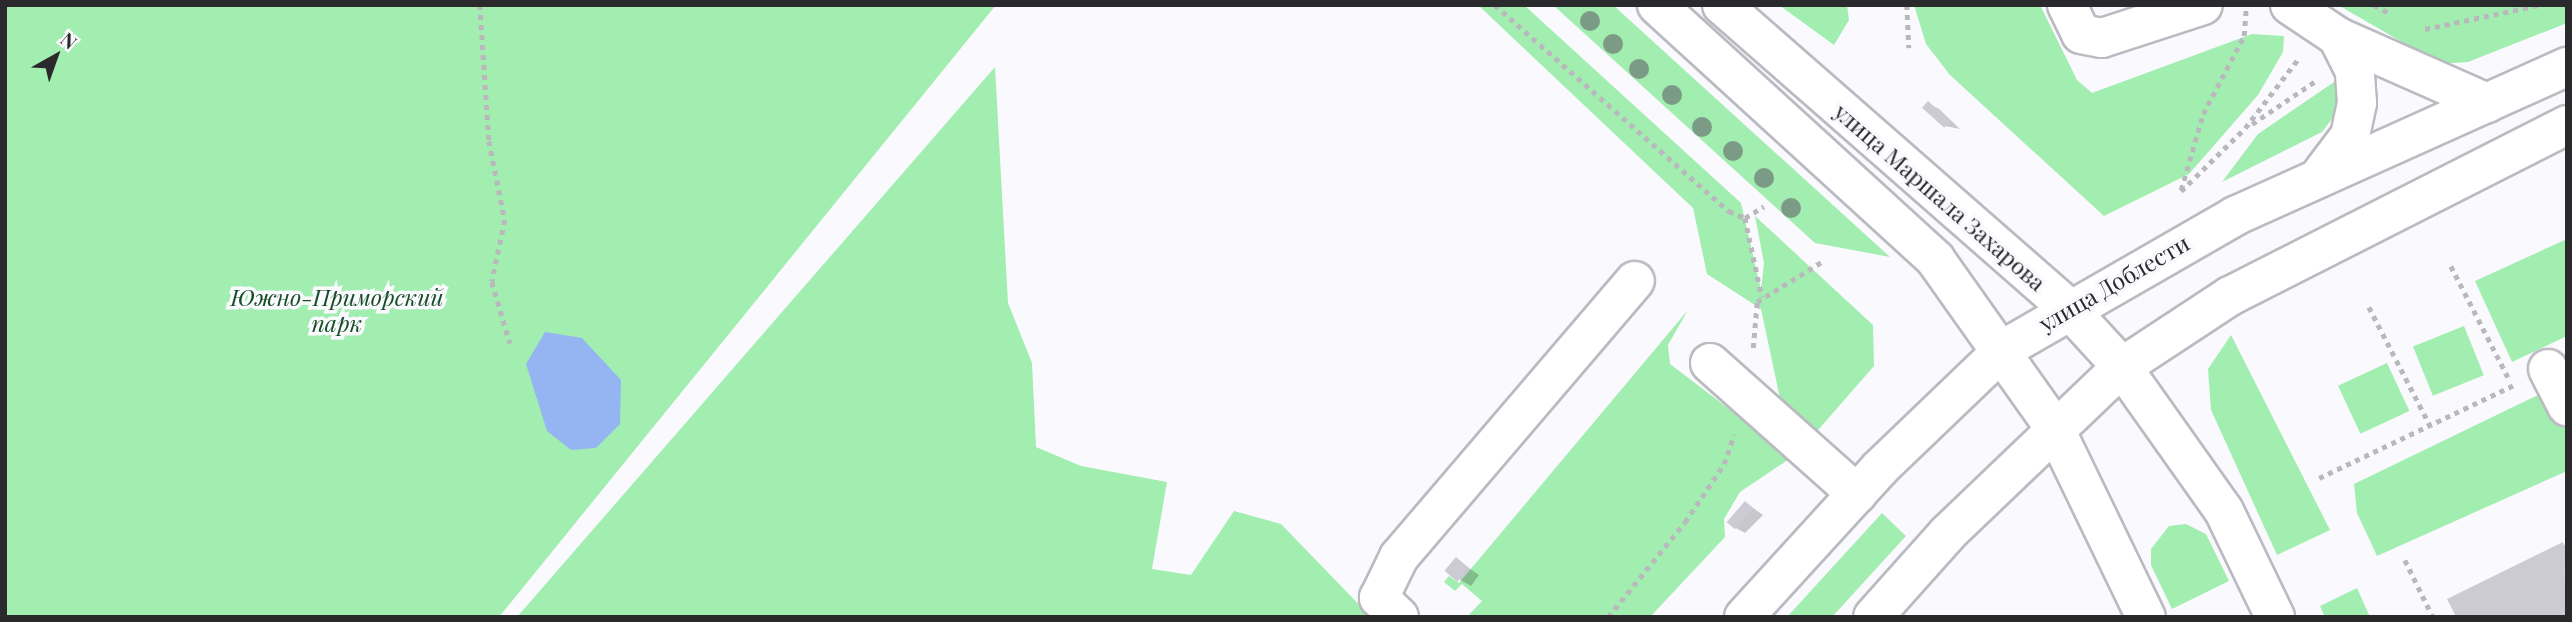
<!DOCTYPE html>
<html>
<head>
<meta charset="utf-8">
<style>
  body { margin:0 }
  #map { position:relative; width:2572px; height:622px; overflow:hidden; background:#fafafe; font-family:"Playfair Display",serif }
  div>[style] { position:absolute }
  [style*='--x'] { left:calc(var(--x)*1px); top:calc(var(--y)*1px); width:calc(var(--w)*1px); rotate:calc(var(--a)*1deg) }
  .green>* { inset:0; background:#a2edb0; transform-origin:0 0 }
  .water>* { inset:0; background:#94b5f2 }
  .shadow>* { inset:0; background:#0003 }
  .building>* { inset:0; background:#cccbd3; transform-origin:0 0 }
  .path>* { height:4.5px; margin-top:-2.25px; transform-origin:0; background:repeating-linear-gradient(90deg,#b9b9bd 0 5px,transparent 0 10px) }
  .roads { filter:drop-shadow(2px 0 #babac1) drop-shadow(-2px 0 #babac1) drop-shadow(0 2px #babac1) drop-shadow(0 -2px #babac1) }
  .minor>* { height:38px; margin:-19px; padding:0 19px; transform-origin:19px; border-radius:19px; background:#fff }
  .major>* { height:38px; margin:-19px; padding:0 19px; transform-origin:19px; border-radius:19px; background:#fff }
  .trees>* { width:20px; height:20px; margin:-10px; border-radius:50%; background:#7c9b87 }
  span { translate:-50% -50%; white-space:nowrap; text-align:center; line-height:1.15; -webkit-text-stroke:7px #fafafe; paint-order:stroke }
  .street-label { font-size:23px; color:#2a2a2d }
  .park-label { font-size:23px; color:#154e26; font-style:italic }
  .frame { position:absolute; inset:0; border:7px solid #2a2a2d; pointer-events:none }
  .north { position:absolute; left:21px; top:21px; width:70px; height:70px; -webkit-text-stroke:5px #fafafe; paint-order:stroke; rotate:40deg; font-size:19px; font-weight:700; line-height:28px; text-align:center; color:#2a2a2d }
  .north::after { content:''; display:block; margin:auto; width:24px; height:32px; background:#2a2a2d; clip-path:polygon(50% 0,100% 100%,50% 72%,0 100%) }
</style>
</head>
<body>
<div id="map">
  <div class="green">
    <div style="clip-path:polygon(5px 5px,996px 5px,499px 617px,5px 617px)"></div>
    <div style="clip-path:polygon(1478px 5px,1524px 5px,1741px 203px,1761px 290px,1764px 263px,1755px 216px,1873px 325px,1874px 366px,1812px 437px,1782px 408px,1761px 309px,1707px 274px,1693px 208px)"></div>
    <div style="clip-path:polygon(1553px 5px,1613px 5px,1890px 257px,1815px 243px)"></div>
    <div style="clip-path:polygon(1779px 5px,1847px 5px,1849px 20px,1834px 45px)"></div>
    <div style="clip-path:polygon(1914px 5px,2040px 5px,2077px 80px,2092px 93px,2252px 34px,2284px 36px,2283px 52px,2258px 95px,2189px 174px,2104px 216px,1950px 75px,1926px 44px)"></div>
    <div style="clip-path:polygon(2338px 5px,2567px 5px,2567px 23px,2468px 62px,2440px 64px)"></div>
    <div style="clip-path:polygon(995px 67px,1008px 303px,1032px 363px,1036px 447px,1081px 466px,1167px 482px,1152px 569px,1191px 575px,1234px 511px,1281px 524px,1371px 617px,517px 617px)"></div>
    <div style="clip-path:polygon(2337px 80px,2335px 115px,2322px 132px,2222px 182px,2258px 134px)"></div>
    <div style="clip-path:polygon(2567px 239px,2567px 336px,2512px 362px,2475px 281px)"></div>
    <div style="clip-path:polygon(1688px 310px,1668px 345px,1670px 364px,1792px 457px,1740px 492px,1724px 519px,1725px 537px,1650px 617px,1467px 617px,1482px 601px,1462px 584px,1455px 591px,1444px 582px,1449px 576px,1459px 583px)"></div>
    <div style="left:2464px;top:326px;width:53px;height:55px;rotate:68deg"></div>
    <div style="clip-path:polygon(2231px 335px,2330px 530px,2277px 555px,2211px 410px,2208px 369px)"></div>
    <div style="left:2387px;top:363px;width:53px;height:54px;rotate:65deg"></div>
    <div style="clip-path:polygon(2546px 391px,2567px 431px,2567px 471px,2377px 556px,2357px 513px,2354px 484px)"></div>
    <div style="clip-path:polygon(1882px 513px,1906px 536px,1832px 617px,1787px 617px)"></div>
    <div style="clip-path:polygon(2186px 524px,2206px 534px,2229px 581px,2172px 609px,2151px 565px,2151px 549px,2169px 526px)"></div>
    <div style="clip-path:polygon(2357px 588px,2370px 617px,2325px 617px,2320px 606px)"></div>
  </div>
  <div class="water">
    <div style="clip-path:polygon(545px 332px,582px 338px,621px 380px,620px 424px,596px 448px,571px 450px,547px 431px,526px 364px)"></div>
  </div>
  <div class="shadow">
    <div style="clip-path:polygon(1928px 103px,1939px 109px,1960px 129px,1945px 126px)"></div>
    <div style="clip-path:polygon(1746px 503px,1763px 515px,1745px 533px,1734px 527px)"></div>
    <div style="clip-path:polygon(2563px 544px,2567px 546px,2567px 617px)"></div>
    <div style="clip-path:polygon(1456px 559px,1479px 575px,1471px 586px,1460px 580px)"></div>
  </div>
  <div class="building">
    <div style="left:1928px;top:101px;width:30px;height:9px;rotate:42deg"></div>
    <div style="left:1745px;top:501px;width:11px;height:28px;rotate:41deg"></div>
    <div style="clip-path:polygon(2563px 542px,2567px 617px,2456px 617px,2447px 599px)"></div>
    <div style="left:1456px;top:557px;width:17px;height:18px;rotate:40deg"></div>
  </div>
  <div class="path">
    <div style="--x:480;--y:5;--w:136;--a:86.2"></div>
    <div style="--x:489;--y:141;--w:81;--a:78.6"></div>
    <div style="--x:505;--y:220;--w:63;--a:101.8"></div>
    <div style="--x:492;--y:282;--w:64;--a:73.6"></div>
    <div style="--x:1495;--y:5;--w:312;--a:41.4"></div>
    <div style="--x:1729;--y:211;--w:17;--a:24"></div>
    <div style="--x:1745;--y:218;--w:22;--a:-32"></div>
    <div style="--x:1907;--y:5;--w:43;--a:87.3"></div>
    <div style="--x:2374;--y:5;--w:17;--a:28"></div>
    <div style="--x:2425;--y:29;--w:116;--a:-11.9"></div>
    <div style="--x:2252;--y:124;--w:78;--a:-34.1"></div>
    <div style="--x:2181;--y:190;--w:79;--a:-73.9"></div>
    <div style="--x:2203;--y:114;--w:88;--a:-62.3"></div>
    <div style="--x:2244;--y:36;--w:31;--a:-86"></div>
    <div style="--x:2181;--y:191;--w:90;--a:-44.5"></div>
    <div style="--x:2245;--y:128;--w:88;--a:-52.4"></div>
    <div style="--x:1745;--y:218;--w:81;--a:77.9"></div>
    <div style="--x:2451;--y:266;--w:125;--a:62.8"></div>
    <div style="--x:2369;--y:307;--w:133;--a:62.7"></div>
    <div style="--x:1753;--y:348;--w:46;--a:-85"></div>
    <div style="--x:1757;--y:302;--w:78;--a:-31.8"></div>
    <div style="--x:2319;--y:478;--w:216;--a:-25.5"></div>
    <div style="--x:2405;--y:560;--w:64;--a:63.8"></div>
    <div style="--x:1608;--y:617;--w:122;--a:-51"></div>
    <div style="--x:1685;--y:522;--w:70;--a:-56.1"></div>
    <div style="--x:1724;--y:464;--w:31;--a:-71"></div>
  </div>
  <div class="roads">
    <div class="minor">
      <div style="--x:1657;--y:5;--w:377;--a:42.4"></div>
      <div style="--x:1935;--y:259;--w:206;--a:54.7"></div>
      <div style="--x:2054;--y:427;--w:211;--a:64.2"></div>
      <div style="--x:1722;--y:5;--w:459;--a:41.2"></div>
      <div style="--x:2067;--y:307;--w:81;--a:47.5"></div>
      <div style="--x:2122;--y:367;--w:176;--a:54.7"></div>
      <div style="--x:2224;--y:511;--w:118;--a:64.3"></div>
      <div style="--x:2067;--y:5;--w:32;--a:64"></div>
      <div style="--x:2081;--y:34;--w:21;--a:11"></div>
      <div style="--x:2102;--y:38;--w:106;--a:-18.1"></div>
      <div style="--x:2290;--y:5;--w:58;--a:33.7"></div>
      <div style="--x:2338;--y:37;--w:163;--a:23.9"></div>
      <div style="--x:2322;--y:173;--w:46;--a:-52.9"></div>
      <div style="--x:2350;--y:136;--w:34;--a:-78"></div>
      <div style="--x:2357;--y:103;--w:32;--a:-94"></div>
      <div style="--x:2355;--y:71;--w:38;--a:-117"></div>
      <div style="--x:1710;--y:363;--w:197;--a:41.7"></div>
      <div style="--x:2548;--y:369;--w:42;--a:62.8"></div>
      <div style="--x:1399;--y:617;--w:28;--a:-136"></div>
      <div style="--x:1379;--y:598;--w:46;--a:-64"></div>
      <div style="--x:1399;--y:557;--w:363;--a:-49.5"></div>
    </div>
    <div class="major">
      <div style="--x:1744;--y:617;--w:202;--a:-47.6"></div>
      <div style="--x:1880;--y:468;--w:172;--a:-43.8"></div>
      <div style="--x:2004;--y:349;--w:267;--a:-29.9"></div>
      <div style="--x:2235;--y:216;--w:364;--a:-24.2"></div>
      <div style="--x:1873;--y:617;--w:113;--a:-48.2"></div>
      <div style="--x:1948;--y:533;--w:240;--a:-43.7"></div>
      <div style="--x:2122;--y:367;--w:129;--a:-33.3"></div>
      <div style="--x:2230;--y:296;--w:378;--a:-26.9"></div>
    </div>
  </div>
  <div class="trees">
    <div style="left:1590px;top:21px"></div>
    <div style="left:1613px;top:44px"></div>
    <div style="left:1639px;top:69px"></div>
    <div style="left:1672px;top:95px"></div>
    <div style="left:1702px;top:127px"></div>
    <div style="left:1733px;top:151px"></div>
    <div style="left:1764px;top:178px"></div>
    <div style="left:1791px;top:208px"></div>
  </div>
  <div class="street-label">
    <span style="left:1940px;top:197px;rotate:41deg">улица Маршала Захарова</span>
    <span style="left:2114px;top:283px;rotate:-30deg">улица Доблести</span>
  </div>
  <div class="park-label">
    <span style="left:337px;top:310px">Южно-Приморский<br>парк</span>
  </div>
  <div class="frame"></div>
  <div class="north">N</div>
</div>
</body>
</html>
